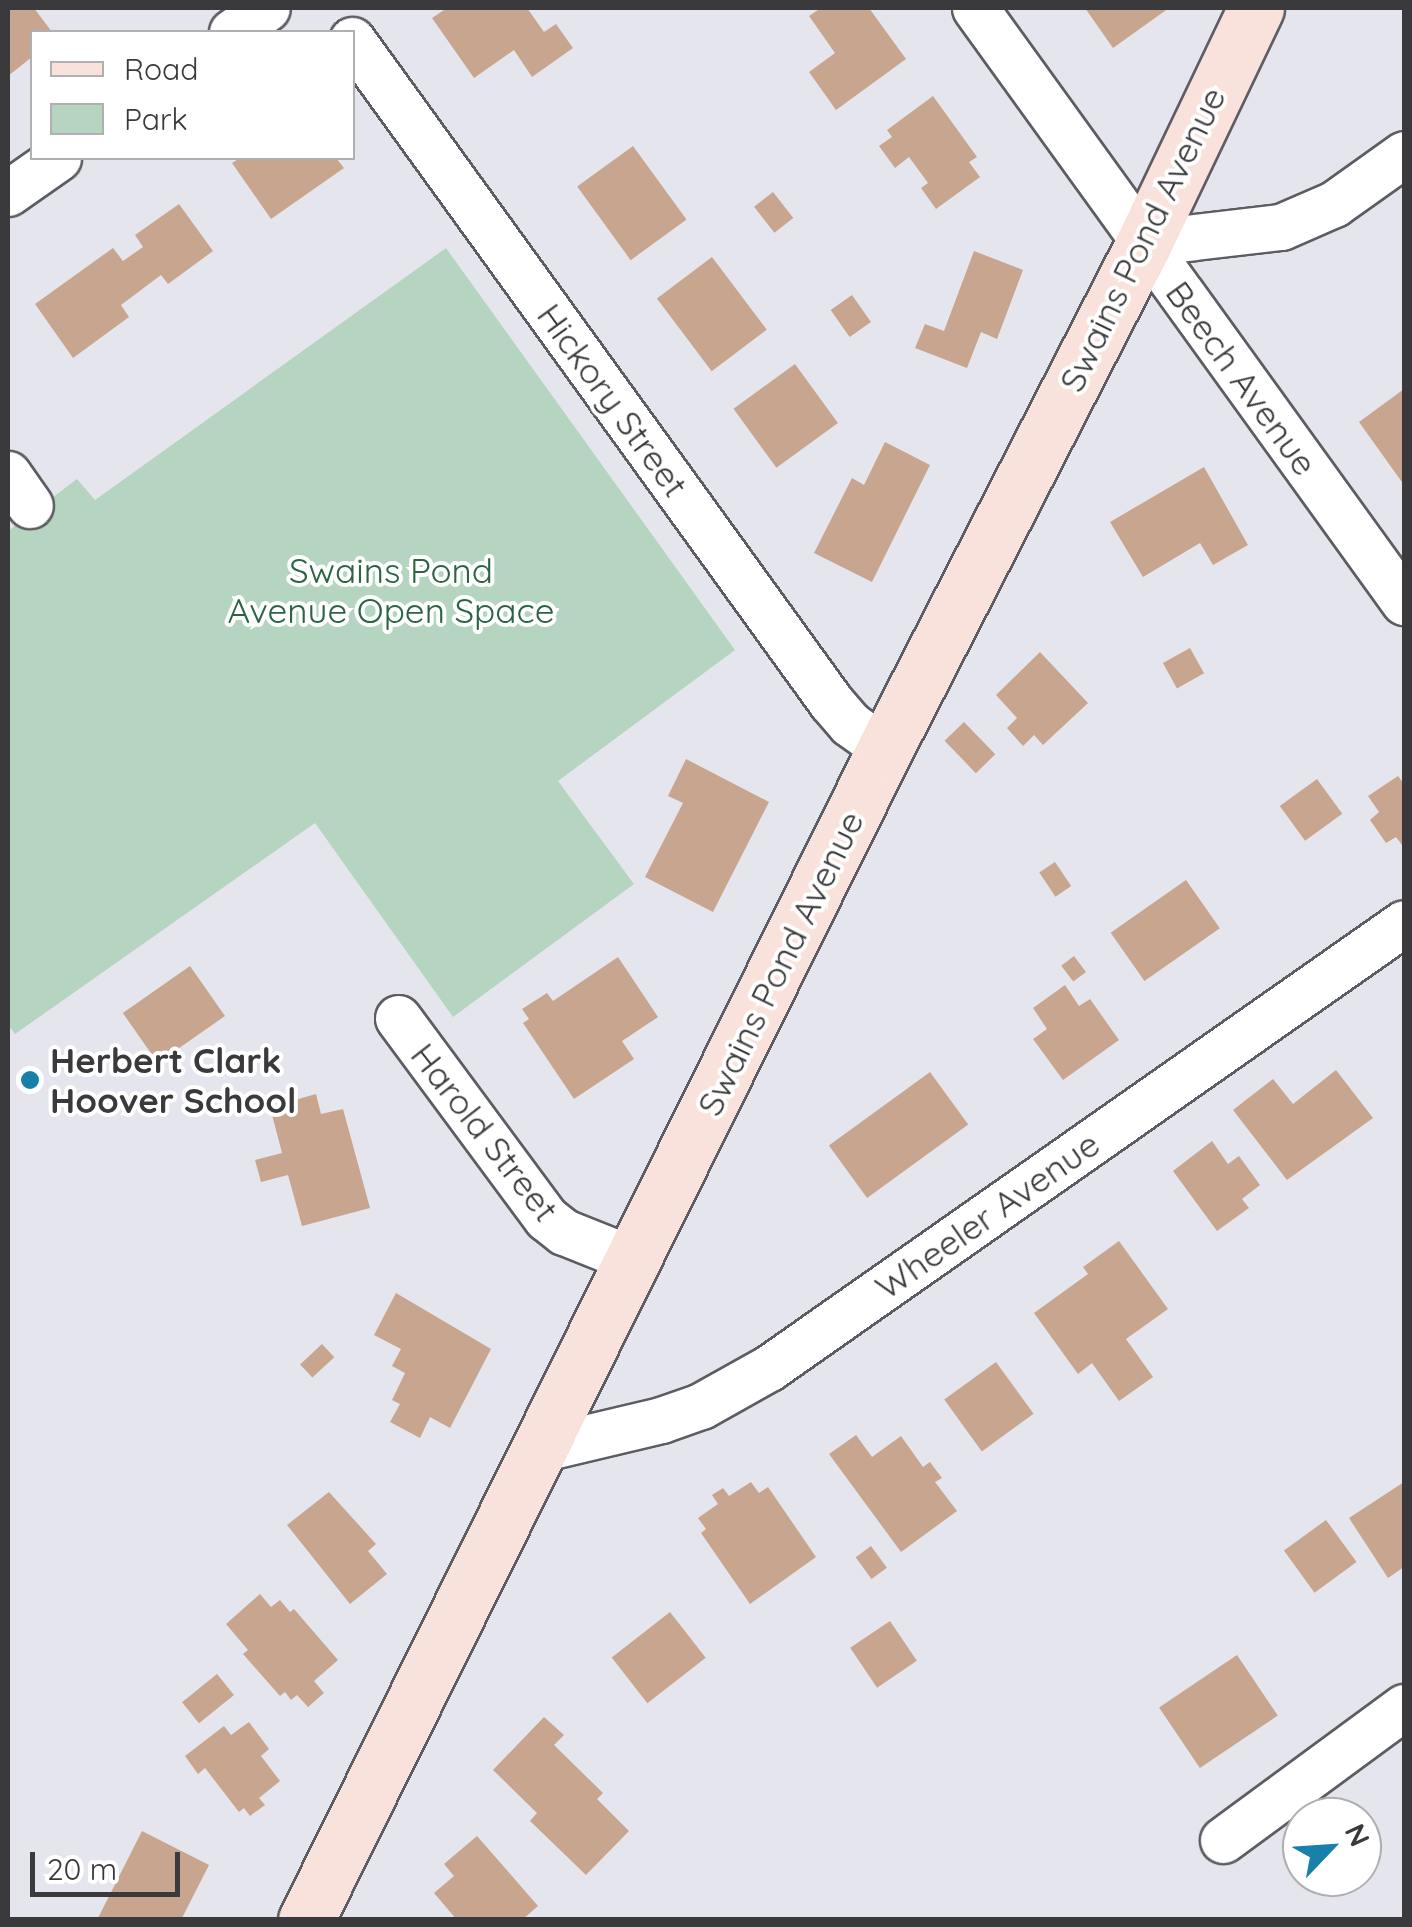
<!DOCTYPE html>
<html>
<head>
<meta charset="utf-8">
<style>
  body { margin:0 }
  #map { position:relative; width:1412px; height:1927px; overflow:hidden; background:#e5e6ed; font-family:Quicksand,sans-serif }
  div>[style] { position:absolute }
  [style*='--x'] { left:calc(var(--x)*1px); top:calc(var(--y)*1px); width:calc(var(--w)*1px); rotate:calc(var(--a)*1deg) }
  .green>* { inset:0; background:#b6d5c0 }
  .building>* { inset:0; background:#c8a58f; transform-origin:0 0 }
  .roads { filter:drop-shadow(2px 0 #5c5d62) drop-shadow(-2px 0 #5c5d62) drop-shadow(0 2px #5c5d62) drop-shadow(0 -2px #5c5d62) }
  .street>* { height:45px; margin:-22.5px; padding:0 22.5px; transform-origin:22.5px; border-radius:22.5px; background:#fff }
  .secondary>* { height:55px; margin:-27.5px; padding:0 27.5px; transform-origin:27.5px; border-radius:27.5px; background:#fae2dc }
  .dots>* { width:28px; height:28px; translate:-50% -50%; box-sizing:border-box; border:5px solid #fff; border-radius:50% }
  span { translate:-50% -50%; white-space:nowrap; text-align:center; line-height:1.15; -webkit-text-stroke:8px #fff; paint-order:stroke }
  .street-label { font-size:35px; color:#3a3a3c }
  .park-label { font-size:35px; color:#2b6443 }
  .poi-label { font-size:35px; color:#3a3a3c; font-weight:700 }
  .left { translate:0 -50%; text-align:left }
  .frame { position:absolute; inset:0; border:10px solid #3a3a3c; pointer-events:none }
  .legend { position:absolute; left:30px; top:30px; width:325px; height:130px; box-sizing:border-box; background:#fff; border:2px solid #b0b0b1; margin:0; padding:12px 18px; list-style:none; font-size:30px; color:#3a3a3c }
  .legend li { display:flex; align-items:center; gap:20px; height:50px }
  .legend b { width:50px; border:2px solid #b0b0b1 }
  .north { position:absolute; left:1282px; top:1797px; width:100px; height:100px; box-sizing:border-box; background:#fff; border:2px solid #b0b0b1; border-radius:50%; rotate:65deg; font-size:28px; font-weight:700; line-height:40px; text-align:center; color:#3a3a3c }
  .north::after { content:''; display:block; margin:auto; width:35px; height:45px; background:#1881aa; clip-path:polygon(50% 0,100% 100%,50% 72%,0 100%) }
  .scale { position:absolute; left:30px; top:1852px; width:150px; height:45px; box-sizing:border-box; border:5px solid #3a3a3c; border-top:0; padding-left:12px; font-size:30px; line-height:35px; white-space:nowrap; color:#3a3a3c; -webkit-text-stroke:8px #fff; paint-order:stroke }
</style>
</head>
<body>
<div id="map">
  <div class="green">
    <div style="clip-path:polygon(446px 248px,735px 650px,558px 781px,634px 884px,453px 1017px,315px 823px,15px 1034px,8px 1025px,8px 531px,77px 479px,95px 500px)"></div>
  </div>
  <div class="building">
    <div style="clip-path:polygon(8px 8px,34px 8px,52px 32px,32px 32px,32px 57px,8px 76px)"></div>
    <div style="clip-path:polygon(447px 8px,527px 8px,544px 32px,556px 24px,573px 48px,532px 77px,514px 50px,474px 78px,432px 18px)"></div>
    <div style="clip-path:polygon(821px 8px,869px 8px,906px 59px,836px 110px,809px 72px,835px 53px,809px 16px)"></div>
    <div style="clip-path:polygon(1085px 8px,1169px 8px,1113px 48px)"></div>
    <div style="clip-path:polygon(933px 96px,977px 157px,969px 162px,980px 177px,936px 209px,921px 188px,928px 183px,909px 157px,895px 168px,879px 146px,892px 137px,887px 130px)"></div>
    <div style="left:633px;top:146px;width:91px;height:69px;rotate:54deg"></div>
    <div style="clip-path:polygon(240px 158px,336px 158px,344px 168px,271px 219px,232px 163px)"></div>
    <div style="left:773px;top:192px;width:33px;height:24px;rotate:52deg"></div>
    <div style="clip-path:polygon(179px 204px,213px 251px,168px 284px,161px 275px,121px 305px,129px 317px,73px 358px,35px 304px,113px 248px,123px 261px,143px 247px,135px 235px)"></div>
    <div style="clip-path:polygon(974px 251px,1023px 270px,997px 339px,981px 332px,967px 368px,915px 348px,925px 324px,944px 331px)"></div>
    <div style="left:712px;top:257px;width:91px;height:69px;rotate:53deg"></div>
    <div style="left:852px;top:295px;width:33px;height:26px;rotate:55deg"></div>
    <div style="left:795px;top:364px;width:73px;height:76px;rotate:54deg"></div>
    <div style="clip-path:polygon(1404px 389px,1404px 485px,1359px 422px)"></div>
    <div style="clip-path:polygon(885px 442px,930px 465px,872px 582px,814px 553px,852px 478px,864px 485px)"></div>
    <div style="clip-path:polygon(1204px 467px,1248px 545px,1213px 565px,1200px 543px,1143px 577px,1110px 522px)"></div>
    <div style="left:1190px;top:648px;width:29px;height:31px;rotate:61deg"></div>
    <div style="clip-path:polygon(1040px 652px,1088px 703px,1043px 745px,1034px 735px,1023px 746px,1007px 728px,1017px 718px,996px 695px)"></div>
    <div style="left:964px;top:722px;width:45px;height:27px;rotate:46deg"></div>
    <div style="clip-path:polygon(686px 759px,769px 802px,713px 912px,645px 877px,683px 803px,668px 796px)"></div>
    <div style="clip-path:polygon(1398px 776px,1404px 784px,1402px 845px,1396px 837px,1386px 843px,1370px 820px,1379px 812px,1368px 796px)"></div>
    <div style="left:1317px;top:779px;width:43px;height:46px;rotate:54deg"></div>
    <div style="left:1055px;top:862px;width:29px;height:19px;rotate:56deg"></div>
    <div style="left:1186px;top:880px;width:59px;height:92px;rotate:55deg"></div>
    <div style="left:1074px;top:956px;width:20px;height:16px;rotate:53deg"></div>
    <div style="clip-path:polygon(618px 957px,658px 1017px,622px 1041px,634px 1059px,574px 1099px,523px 1023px,529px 1019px,522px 1009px,547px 993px,553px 1001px)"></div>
    <div style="left:190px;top:966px;width:61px;height:82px;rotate:55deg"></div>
    <div style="clip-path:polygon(1065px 985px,1079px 1006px,1090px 999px,1119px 1040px,1063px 1080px,1033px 1039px,1047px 1029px,1033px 1008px)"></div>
    <div style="clip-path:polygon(1336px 1070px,1373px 1118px,1287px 1180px,1233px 1110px,1273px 1079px,1293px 1104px)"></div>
    <div style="left:930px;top:1072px;width:65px;height:125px;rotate:54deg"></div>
    <div style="clip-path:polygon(316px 1094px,321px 1114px,343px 1109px,370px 1208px,302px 1226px,288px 1175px,261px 1182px,255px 1160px,282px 1153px,270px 1107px)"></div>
    <div style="clip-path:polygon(1212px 1141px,1228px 1164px,1239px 1156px,1260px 1185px,1242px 1199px,1249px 1208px,1217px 1231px,1173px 1171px)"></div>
    <div style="clip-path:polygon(1119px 1241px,1168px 1309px,1126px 1339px,1153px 1377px,1119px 1401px,1092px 1363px,1078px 1374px,1034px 1313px,1088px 1274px,1083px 1267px)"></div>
    <div style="clip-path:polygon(396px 1293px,491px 1349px,450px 1428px,430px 1417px,420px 1438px,390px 1422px,400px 1404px,392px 1400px,405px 1373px,392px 1366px,401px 1349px,374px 1335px)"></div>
    <div style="left:322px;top:1344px;width:18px;height:30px;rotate:47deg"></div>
    <div style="left:996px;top:1362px;width:64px;height:64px;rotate:54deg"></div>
    <div style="clip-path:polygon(856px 1435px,872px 1457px,901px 1436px,923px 1467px,930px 1462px,942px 1478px,935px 1482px,957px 1511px,901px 1552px,829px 1454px)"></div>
    <div style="clip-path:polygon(751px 1482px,759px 1493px,768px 1487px,816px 1557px,750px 1604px,701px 1533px,706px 1529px,698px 1518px,718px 1504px,712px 1495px,723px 1488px,729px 1496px)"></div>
    <div style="clip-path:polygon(1404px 1482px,1404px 1567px,1388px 1578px,1349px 1518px)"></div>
    <div style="clip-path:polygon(329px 1492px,376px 1544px,368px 1551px,387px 1574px,350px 1604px,287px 1525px)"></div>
    <div style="left:1326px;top:1520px;width:52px;height:52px;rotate:54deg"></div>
    <div style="left:871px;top:1546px;width:27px;height:19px;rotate:54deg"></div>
    <div style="clip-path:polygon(260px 1594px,271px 1607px,280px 1600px,290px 1612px,294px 1609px,338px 1660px,314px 1681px,324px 1693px,308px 1707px,297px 1695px,291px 1700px,285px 1692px,280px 1696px,243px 1654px,248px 1650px,226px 1624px)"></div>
    <div style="left:670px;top:1612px;width:58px;height:74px;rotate:52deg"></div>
    <div style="left:890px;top:1621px;width:48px;height:48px;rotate:56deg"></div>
    <div style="left:1237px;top:1655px;width:73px;height:94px;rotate:56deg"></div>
    <div style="left:217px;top:1674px;width:27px;height:45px;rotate:51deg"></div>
    <div style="clip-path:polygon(544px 1717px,564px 1735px,554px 1745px,603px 1793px,597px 1799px,629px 1831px,586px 1875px,530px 1821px,537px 1813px,493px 1770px)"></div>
    <div style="clip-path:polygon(249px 1722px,269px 1749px,261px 1756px,280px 1781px,259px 1798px,265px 1805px,250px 1816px,244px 1808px,239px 1812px,205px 1768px,198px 1774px,185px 1756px,224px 1726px,231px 1735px)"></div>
    <div style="clip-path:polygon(142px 1831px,209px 1865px,181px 1920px,97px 1920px)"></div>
    <div style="clip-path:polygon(477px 1836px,538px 1906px,522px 1920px,457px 1920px,434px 1893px,454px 1876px,444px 1864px)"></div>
  </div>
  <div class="roads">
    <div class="street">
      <div style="--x:975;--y:8;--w:733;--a:54.16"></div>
      <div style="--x:232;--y:32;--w:42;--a:-34.4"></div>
      <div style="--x:352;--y:40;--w:817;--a:54.11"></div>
      <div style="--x:831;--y:702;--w:29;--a:49"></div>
      <div style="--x:850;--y:724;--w:43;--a:35.5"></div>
      <div style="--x:8;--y:193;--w:61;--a:-35"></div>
      <div style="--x:1144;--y:243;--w:138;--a:-6.7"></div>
      <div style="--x:1281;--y:227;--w:58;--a:-23.5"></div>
      <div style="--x:1334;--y:204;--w:86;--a:-35.5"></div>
      <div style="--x:8;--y:474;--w:38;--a:55"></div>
      <div style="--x:398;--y:1018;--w:249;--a:53.5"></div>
      <div style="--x:546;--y:1218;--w:23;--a:38"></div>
      <div style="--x:564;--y:1232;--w:75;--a:21.8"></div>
      <div style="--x:543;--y:1448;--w:121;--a:-13.3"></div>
      <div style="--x:661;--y:1420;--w:42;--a:-19.3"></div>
      <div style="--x:701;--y:1406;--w:78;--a:-29.2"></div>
      <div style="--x:769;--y:1368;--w:775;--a:-35.02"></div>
      <div style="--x:1223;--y:1840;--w:225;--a:-36.3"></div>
    </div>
    <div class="secondary">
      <div style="--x:306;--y:1920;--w:1306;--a:-63.69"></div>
      <div style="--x:885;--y:749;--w:568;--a:-62.89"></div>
      <div style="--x:1144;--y:243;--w:260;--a:-64.5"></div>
    </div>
  </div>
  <div class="dots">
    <div style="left:30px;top:1080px;background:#1881aa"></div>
  </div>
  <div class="street-label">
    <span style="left:1142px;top:239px;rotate:-64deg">Swains Pond Avenue</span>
    <span style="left:1242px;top:378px;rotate:54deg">Beech Avenue</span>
    <span style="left:613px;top:400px;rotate:54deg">Hickory Street</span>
    <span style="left:780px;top:963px;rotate:-64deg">Swains Pond Avenue</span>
    <span style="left:485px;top:1132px;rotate:52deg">Harold Street</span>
    <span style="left:987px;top:1215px;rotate:-35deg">Wheeler Avenue</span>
  </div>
  <div class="park-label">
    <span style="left:391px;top:590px">Swains Pond<br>Avenue Open Space</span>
  </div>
  <div class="poi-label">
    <span class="left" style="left:50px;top:1080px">Herbert Clark<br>Hoover School</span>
  </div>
  <div class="frame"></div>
  <ul class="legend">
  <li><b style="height:12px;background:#fae2dc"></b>Road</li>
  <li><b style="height:28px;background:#b6d5c0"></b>Park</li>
  </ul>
  <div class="north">N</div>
  <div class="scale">20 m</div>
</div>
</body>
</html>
